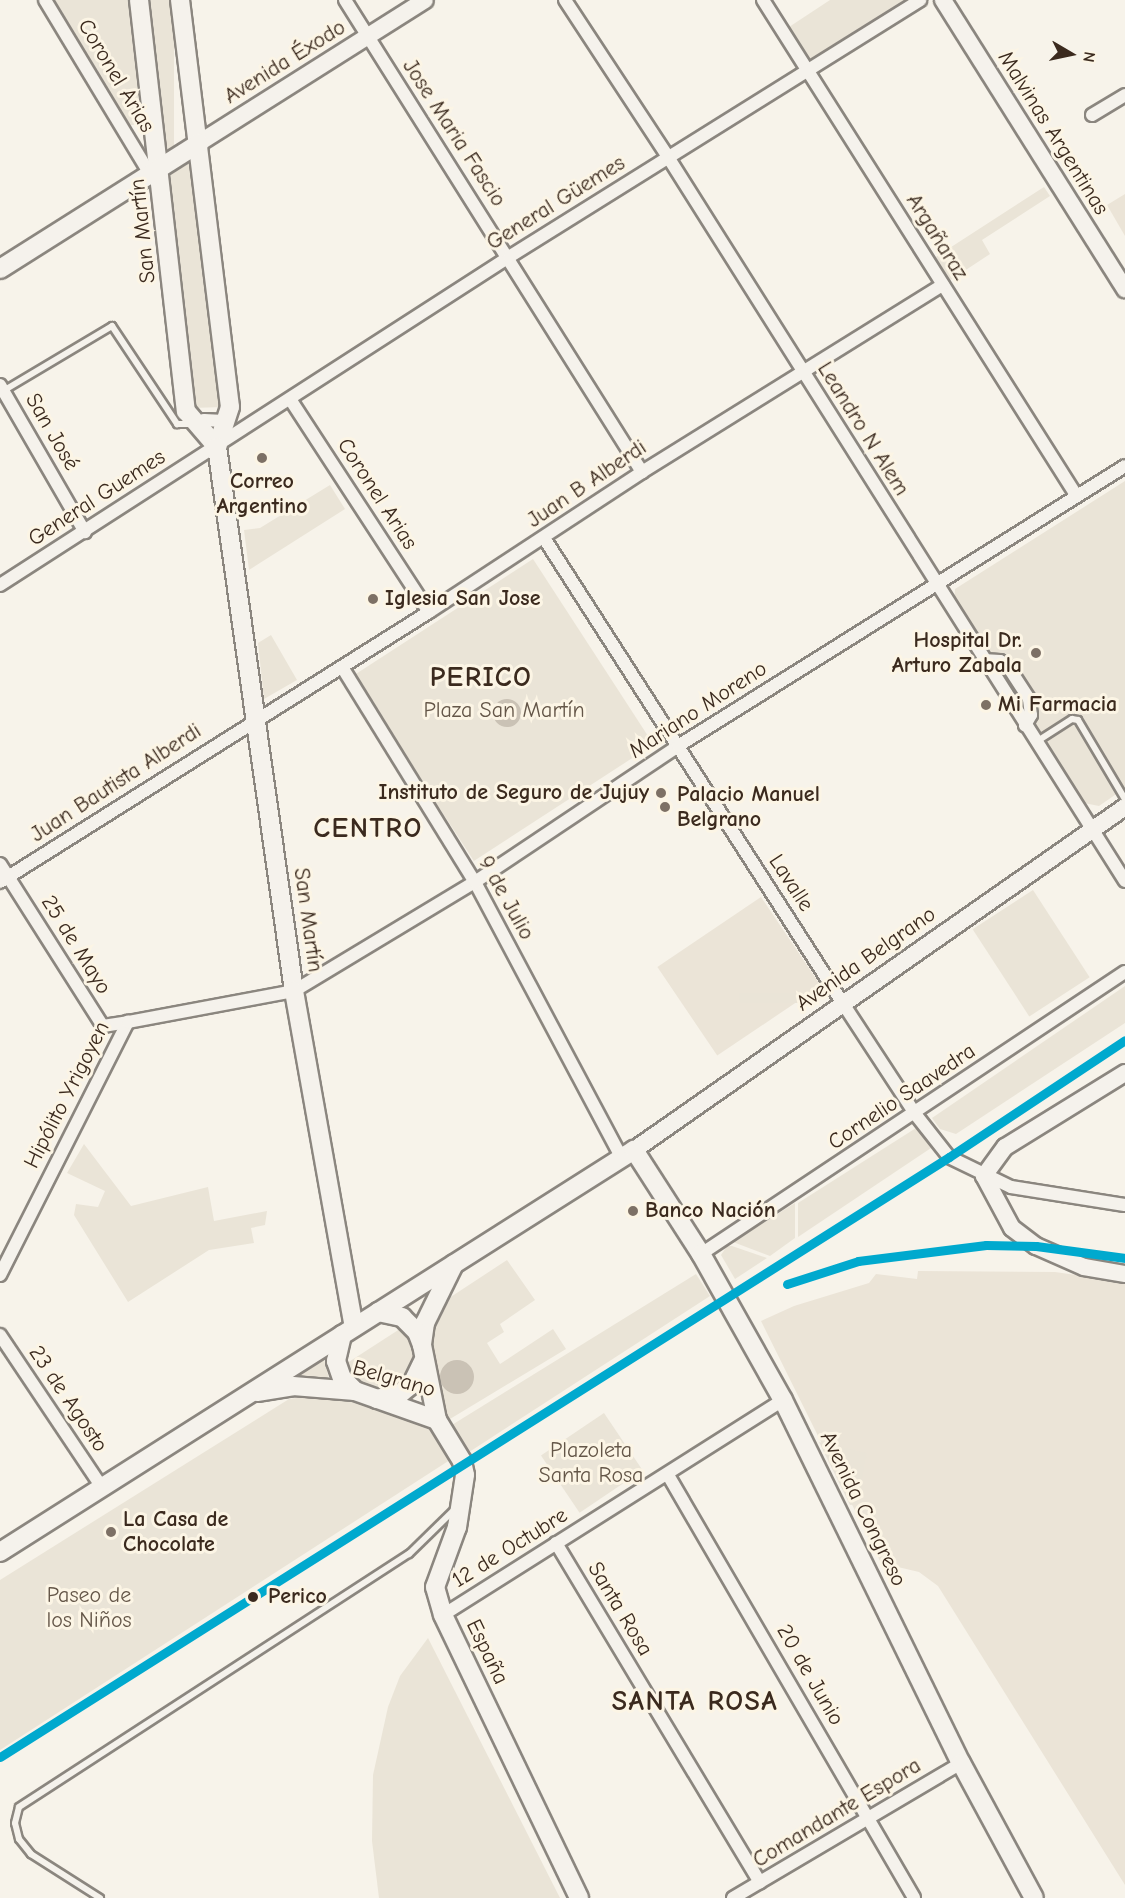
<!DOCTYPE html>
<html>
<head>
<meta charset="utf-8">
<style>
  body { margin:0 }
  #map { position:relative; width:1125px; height:1898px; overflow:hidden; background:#f7f3ea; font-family:"Comic Neue",sans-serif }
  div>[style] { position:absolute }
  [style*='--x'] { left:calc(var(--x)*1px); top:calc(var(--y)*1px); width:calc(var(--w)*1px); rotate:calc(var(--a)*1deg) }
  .built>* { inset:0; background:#ebe4d7; transform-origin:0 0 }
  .green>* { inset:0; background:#eae4d7; transform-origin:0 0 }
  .water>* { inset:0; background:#cac2b5 }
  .round { border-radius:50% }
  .roads { filter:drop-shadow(2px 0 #8b867f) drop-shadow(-2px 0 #8b867f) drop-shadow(0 2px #8b867f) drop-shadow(0 -2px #8b867f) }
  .service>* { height:6px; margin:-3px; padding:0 3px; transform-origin:3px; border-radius:3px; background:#f5f2ec }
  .minor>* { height:12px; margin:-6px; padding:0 6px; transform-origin:6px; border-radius:6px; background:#f5f2ec }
  .tertiary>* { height:16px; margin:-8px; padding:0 8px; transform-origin:8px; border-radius:8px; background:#f5f2ec }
  .secondary>* { height:18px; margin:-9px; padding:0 9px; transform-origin:9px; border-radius:9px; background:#f5f2ec }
  .rail-1>* { height:9px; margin:-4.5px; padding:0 4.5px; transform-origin:4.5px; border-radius:4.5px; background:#00a9ce }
  .dots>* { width:16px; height:16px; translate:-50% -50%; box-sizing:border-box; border:3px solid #fcf5e5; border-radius:50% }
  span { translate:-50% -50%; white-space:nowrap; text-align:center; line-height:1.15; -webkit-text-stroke:6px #fcf5e5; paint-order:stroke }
  .street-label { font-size:22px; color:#3b2a1e }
  .poi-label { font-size:22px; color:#3b2a1e; font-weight:700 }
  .left { translate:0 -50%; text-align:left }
  .right { translate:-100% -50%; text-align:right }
  .park-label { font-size:22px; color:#645648 }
  .stop-label { font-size:22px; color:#3b2a1e; font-weight:700 }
  .district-label { font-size:28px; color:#3b2a1e; font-weight:700; letter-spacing:1.5px }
  .north { position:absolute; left:1041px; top:24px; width:60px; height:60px; -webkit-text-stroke:4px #fcf5e5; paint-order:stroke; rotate:99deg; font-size:16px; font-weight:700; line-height:24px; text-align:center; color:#3b2a1e }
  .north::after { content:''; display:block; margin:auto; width:21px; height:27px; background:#3b2a1e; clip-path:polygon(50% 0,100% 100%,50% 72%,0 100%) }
</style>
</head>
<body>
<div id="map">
  <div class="built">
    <div style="clip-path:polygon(1125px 194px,1125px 236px,1107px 205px)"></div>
    <div style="left:761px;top:897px;width:107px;height:125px;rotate:56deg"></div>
    <div style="clip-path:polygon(918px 1271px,1055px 1272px,1125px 1282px,1125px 1885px,938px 1586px,919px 1572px,881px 1563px,761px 1321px,794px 1306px,869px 1283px,876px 1274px,917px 1279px)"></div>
  </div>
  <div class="green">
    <div style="clip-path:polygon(51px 0,130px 0,145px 120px,140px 123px,125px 127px)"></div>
    <div style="left:145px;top:0;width:29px;height:157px"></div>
    <div style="clip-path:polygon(830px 0,906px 0,807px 64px,786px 29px)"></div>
    <div style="clip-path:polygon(197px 157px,222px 407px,193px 408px,166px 173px)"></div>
    <div style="clip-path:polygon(1044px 187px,1050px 196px,982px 240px,990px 254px,943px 285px,928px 262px)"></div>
    <div style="clip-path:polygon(1125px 481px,1125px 788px,1099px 806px,1084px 803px,954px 604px,955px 589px)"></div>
    <div style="clip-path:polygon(330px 485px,345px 509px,249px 570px,244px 530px,260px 528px)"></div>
    <div style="left:533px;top:559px;width:221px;height:214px;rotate:57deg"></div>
    <div style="clip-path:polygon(271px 635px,297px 680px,264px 699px,258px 643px)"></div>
    <div style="left:1033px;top:890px;width:104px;height:72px;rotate:57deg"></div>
    <div style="clip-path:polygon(1125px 986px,1125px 1023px,956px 1134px,940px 1129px,932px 1118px)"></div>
    <div style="left:809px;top:993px;width:10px;height:70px;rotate:90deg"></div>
    <div style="clip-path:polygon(916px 1128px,936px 1136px,937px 1144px,798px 1237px,798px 1203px)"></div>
    <div style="clip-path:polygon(84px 1144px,131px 1206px,208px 1187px,214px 1221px,267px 1211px,265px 1225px,251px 1228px,254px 1243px,209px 1250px,128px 1302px,74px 1215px,76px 1204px,98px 1207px,105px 1191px,67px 1173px)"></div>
    <div style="clip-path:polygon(795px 1203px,795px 1238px,770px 1256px,733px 1242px)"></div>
    <div style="clip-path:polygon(727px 1246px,732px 1246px,767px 1258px,735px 1279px,721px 1255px)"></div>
    <div style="clip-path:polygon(507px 1260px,535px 1300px,500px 1324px,504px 1332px,487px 1343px,500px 1364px,553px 1329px,566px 1349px,445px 1422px,426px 1346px,440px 1304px)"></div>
    <div style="clip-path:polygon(696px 1274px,710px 1296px,463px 1456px,447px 1428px)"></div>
    <div style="clip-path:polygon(406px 1325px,419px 1348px,406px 1385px,368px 1393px,341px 1367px)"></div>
    <div style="clip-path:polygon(322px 1351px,329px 1379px,284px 1378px)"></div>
    <div style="clip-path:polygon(311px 1396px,351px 1401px,421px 1420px,453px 1458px,0 1750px,0 1580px,289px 1399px)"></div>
    <div style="left:604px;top:1413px;width:69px;height:76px;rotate:56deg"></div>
    <div style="clip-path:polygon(819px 1442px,867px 1453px,857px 1504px,850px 1505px)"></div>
    <div style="clip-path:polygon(428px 1638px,560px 1898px,379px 1898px,372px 1841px,373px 1775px,388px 1707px,400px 1676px)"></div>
  </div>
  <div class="water">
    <div class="round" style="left:493px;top:699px;width:28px;height:28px"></div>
    <div class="round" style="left:440px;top:1360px;width:34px;height:34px"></div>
  </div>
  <div class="roads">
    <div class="service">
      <div style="--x:3;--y:391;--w:127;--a:-30.8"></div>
      <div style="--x:112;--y:326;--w:118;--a:56.4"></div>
      <div style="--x:177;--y:424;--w:16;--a:0"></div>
      <div style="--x:1036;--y:742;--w:43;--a:-32.6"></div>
      <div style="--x:1072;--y:719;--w:6;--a:9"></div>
      <div style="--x:1078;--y:720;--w:92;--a:59.3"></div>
      <div style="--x:100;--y:1898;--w:82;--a:-147.5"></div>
      <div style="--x:31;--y:1854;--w:19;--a:-129"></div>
      <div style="--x:19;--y:1839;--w:16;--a:-104"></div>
      <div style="--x:15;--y:1823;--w:16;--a:-76"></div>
      <div style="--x:19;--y:1807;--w:465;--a:-33"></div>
      <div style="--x:409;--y:1554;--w:63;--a:-44.4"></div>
    </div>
    <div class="minor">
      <div style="--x:45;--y:0;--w:203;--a:58.9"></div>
      <div style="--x:345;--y:0;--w:558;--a:57.82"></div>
      <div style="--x:565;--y:0;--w:188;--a:56.7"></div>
      <div style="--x:668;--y:157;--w:856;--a:57.74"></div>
      <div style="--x:763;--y:0;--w:586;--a:57.69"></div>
      <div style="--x:1092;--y:115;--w:39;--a:-31"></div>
      <div style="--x:0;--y:385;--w:170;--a:60"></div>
      <div style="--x:290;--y:399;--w:254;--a:56.9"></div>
      <div style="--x:199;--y:424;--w:6;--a:-39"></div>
      <div style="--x:204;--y:420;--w:20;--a:3"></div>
      <div style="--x:544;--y:538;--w:551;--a:57.29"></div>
      <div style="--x:842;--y:1002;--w:135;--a:56.8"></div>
      <div style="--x:916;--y:1115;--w:53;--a:51.8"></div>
      <div style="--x:949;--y:1157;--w:69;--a:25.8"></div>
      <div style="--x:1011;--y:1187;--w:115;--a:9"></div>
      <div style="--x:0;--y:585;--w:606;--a:-32.8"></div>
      <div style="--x:509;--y:257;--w:485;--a:-32"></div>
      <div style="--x:983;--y:660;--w:17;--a:3"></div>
      <div style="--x:1000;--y:661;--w:11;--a:38"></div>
      <div style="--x:1009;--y:668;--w:37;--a:57"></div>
      <div style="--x:1029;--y:699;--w:16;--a:83"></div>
      <div style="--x:1031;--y:715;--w:12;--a:121"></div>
      <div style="--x:342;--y:667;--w:253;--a:58.3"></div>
      <div style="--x:475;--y:882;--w:311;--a:62"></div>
      <div style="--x:0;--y:864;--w:192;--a:57.6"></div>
      <div style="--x:103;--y:1026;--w:25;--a:-9"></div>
      <div style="--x:0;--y:882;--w:507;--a:-32.19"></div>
      <div style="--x:429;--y:612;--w:255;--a:-33.3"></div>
      <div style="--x:642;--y:472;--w:354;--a:-31.9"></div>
      <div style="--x:701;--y:1254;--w:509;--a:-33.63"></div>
      <div style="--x:0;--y:1275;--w:284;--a:-63.2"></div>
      <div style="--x:128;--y:1022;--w:169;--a:-10.6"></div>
      <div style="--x:294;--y:991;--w:211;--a:-31.1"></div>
      <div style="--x:475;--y:882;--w:244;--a:-33.8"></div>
      <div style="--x:678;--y:746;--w:527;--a:-32.06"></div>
      <div style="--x:0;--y:1335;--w:182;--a:56.2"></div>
      <div style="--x:668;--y:1475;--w:489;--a:59.8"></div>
      <div style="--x:556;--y:1543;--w:396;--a:59"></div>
      <div style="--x:443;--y:1615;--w:402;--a:-32.3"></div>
      <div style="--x:733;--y:1898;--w:265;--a:-30.6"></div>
    </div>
    <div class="tertiary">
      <div style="--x:943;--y:0;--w:342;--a:57.8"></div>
      <div style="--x:199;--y:143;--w:267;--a:-32.3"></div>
      <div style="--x:1125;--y:1073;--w:141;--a:148.3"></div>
      <div style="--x:1005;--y:1147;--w:36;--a:126"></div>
      <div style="--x:984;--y:1176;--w:59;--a:61.7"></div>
      <div style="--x:1012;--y:1228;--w:30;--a:37"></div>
      <div style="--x:1036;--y:1246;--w:52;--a:23.6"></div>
      <div style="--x:1084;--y:1267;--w:42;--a:9.7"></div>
      <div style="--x:634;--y:1150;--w:599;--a:-34.94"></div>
    </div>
    <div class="secondary">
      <div style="--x:139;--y:0;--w:414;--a:83.5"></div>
      <div style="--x:186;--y:411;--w:48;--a:49.3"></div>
      <div style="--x:180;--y:0;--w:410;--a:83"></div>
      <div style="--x:230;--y:407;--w:42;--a:108"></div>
      <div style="--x:217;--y:447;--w:549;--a:81.94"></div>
      <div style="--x:294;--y:991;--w:341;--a:79.9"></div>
      <div style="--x:0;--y:269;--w:236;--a:-32.3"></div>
      <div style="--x:454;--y:1264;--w:66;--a:116.2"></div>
      <div style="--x:425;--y:1323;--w:22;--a:98"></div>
      <div style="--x:422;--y:1345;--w:76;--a:78.7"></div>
      <div style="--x:437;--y:1420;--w:48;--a:58.6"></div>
      <div style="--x:462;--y:1461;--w:14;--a:78"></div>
      <div style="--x:465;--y:1475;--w:53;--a:98.7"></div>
      <div style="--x:457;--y:1527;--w:64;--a:110.1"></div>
      <div style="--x:435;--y:1587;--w:29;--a:74"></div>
      <div style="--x:443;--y:1615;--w:314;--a:64.3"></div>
      <div style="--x:378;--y:1312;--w:25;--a:12"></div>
      <div style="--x:402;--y:1317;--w:21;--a:45"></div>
      <div style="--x:417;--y:1332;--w:14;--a:69"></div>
      <div style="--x:342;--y:1335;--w:27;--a:103"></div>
      <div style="--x:336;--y:1361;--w:18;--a:71"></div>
      <div style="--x:342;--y:1378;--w:18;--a:45"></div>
      <div style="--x:257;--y:1392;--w:36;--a:-9"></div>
      <div style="--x:293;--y:1386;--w:62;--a:4.6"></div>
      <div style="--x:355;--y:1391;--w:87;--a:19.5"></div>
      <div style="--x:377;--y:1399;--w:25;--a:-14"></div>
      <div style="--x:401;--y:1393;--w:14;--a:-39"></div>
      <div style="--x:412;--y:1384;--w:25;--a:-64"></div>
      <div style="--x:0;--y:1552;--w:751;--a:-32.38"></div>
      <div style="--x:634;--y:1150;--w:124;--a:57.2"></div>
      <div style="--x:701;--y:1254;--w:167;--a:60.7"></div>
      <div style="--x:783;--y:1400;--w:404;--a:63.9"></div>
      <div style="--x:961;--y:1763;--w:153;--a:61.6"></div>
    </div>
  </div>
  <div class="rail-1">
    <div style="--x:787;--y:1284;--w:75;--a:-17.9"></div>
    <div style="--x:858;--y:1261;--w:129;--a:-7.1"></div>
    <div style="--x:986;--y:1245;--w:50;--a:1.1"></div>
    <div style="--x:1036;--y:1246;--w:90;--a:7.7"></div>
    <div style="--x:0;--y:1757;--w:1123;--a:-32.3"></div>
    <div style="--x:949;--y:1157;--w:211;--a:-33.6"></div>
  </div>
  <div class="dots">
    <div style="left:262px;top:458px;background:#7d7065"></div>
    <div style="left:373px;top:599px;background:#7d7065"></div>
    <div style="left:1036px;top:653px;background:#7d7065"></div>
    <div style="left:986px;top:705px;background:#7d7065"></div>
    <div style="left:661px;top:793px;background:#7d7065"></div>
    <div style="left:665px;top:807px;background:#7d7065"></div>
    <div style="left:633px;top:1211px;background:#7d7065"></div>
    <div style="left:111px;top:1532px;background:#7d7065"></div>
    <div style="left:253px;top:1597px;background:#3b2a1e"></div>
  </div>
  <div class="street-label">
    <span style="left:285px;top:62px;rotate:-32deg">Avenida Éxodo</span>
    <span style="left:116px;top:76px;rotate:59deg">Coronel Arias</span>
    <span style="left:454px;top:133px;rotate:57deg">Jose Maria Fascio</span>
    <span style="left:1053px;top:133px;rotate:58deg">Malvinas Argentinas</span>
    <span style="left:556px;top:203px;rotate:-32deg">General Güemes</span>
    <span style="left:143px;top:231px;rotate:-96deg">San Martín</span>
    <span style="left:937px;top:237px;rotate:58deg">Argañaraz</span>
    <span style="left:863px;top:429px;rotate:58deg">Leandro N Alem</span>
    <span style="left:52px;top:432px;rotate:60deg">San José</span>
    <span style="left:587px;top:484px;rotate:-34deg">Juan B Alberdi</span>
    <span style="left:377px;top:494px;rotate:57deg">Coronel Arias</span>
    <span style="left:97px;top:498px;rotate:-33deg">General Guemes</span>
    <span style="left:698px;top:710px;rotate:-33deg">Mariano Moreno</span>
    <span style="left:116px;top:783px;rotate:-33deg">Juan Bautista Alberdi</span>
    <span style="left:791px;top:883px;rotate:57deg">Lavalle</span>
    <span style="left:506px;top:898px;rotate:61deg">9 de Julio</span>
    <span style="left:308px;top:920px;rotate:82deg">San Martín</span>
    <span style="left:76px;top:945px;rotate:58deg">25 de Mayo</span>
    <span style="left:866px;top:959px;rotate:-35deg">Avenida Belgrano</span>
    <span style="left:67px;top:1095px;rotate:-63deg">Hipólito Yrigoyen</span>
    <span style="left:902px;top:1097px;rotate:-34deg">Cornelio Saavedra</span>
    <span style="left:394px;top:1379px;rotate:16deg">Belgrano</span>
    <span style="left:68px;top:1399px;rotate:56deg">23 de Agosto</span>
    <span style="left:863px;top:1509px;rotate:64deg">Avenida Congreso</span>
    <span style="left:510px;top:1548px;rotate:-32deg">12 de Octubre</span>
    <span style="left:620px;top:1609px;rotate:59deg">Santa Rosa</span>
    <span style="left:487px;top:1652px;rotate:64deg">España</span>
    <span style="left:810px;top:1675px;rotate:60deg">20 de Junio</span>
    <span style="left:837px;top:1813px;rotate:-31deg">Comandante Espora</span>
  </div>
  <div class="poi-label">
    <span style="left:262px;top:494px">Correo<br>Argentino</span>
    <span class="left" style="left:385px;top:599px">Iglesia San Jose</span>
    <span class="right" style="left:1022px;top:653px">Hospital Dr.<br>Arturo Zabala</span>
    <span class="left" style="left:998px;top:705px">Mi Farmacia</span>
    <span class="right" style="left:649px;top:793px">Instituto de Seguro de Jujuy</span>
    <span class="left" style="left:677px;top:807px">Palacio Manuel<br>Belgrano</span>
    <span class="left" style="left:645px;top:1211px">Banco Nación</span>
    <span class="left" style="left:123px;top:1532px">La Casa de<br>Chocolate</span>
  </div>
  <div class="park-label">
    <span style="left:504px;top:711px">Plaza San Martín</span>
    <span style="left:591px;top:1463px">Plazoleta<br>Santa Rosa</span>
    <span style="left:89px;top:1608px">Paseo de<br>los Niños</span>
  </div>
  <div class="stop-label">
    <span class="left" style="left:268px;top:1597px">Perico</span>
  </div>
  <div class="district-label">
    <span style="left:481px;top:677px">PERICO</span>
    <span style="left:368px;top:828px">CENTRO</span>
    <span style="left:695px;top:1701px">SANTA ROSA</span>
  </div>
  <div class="north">N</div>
</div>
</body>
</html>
